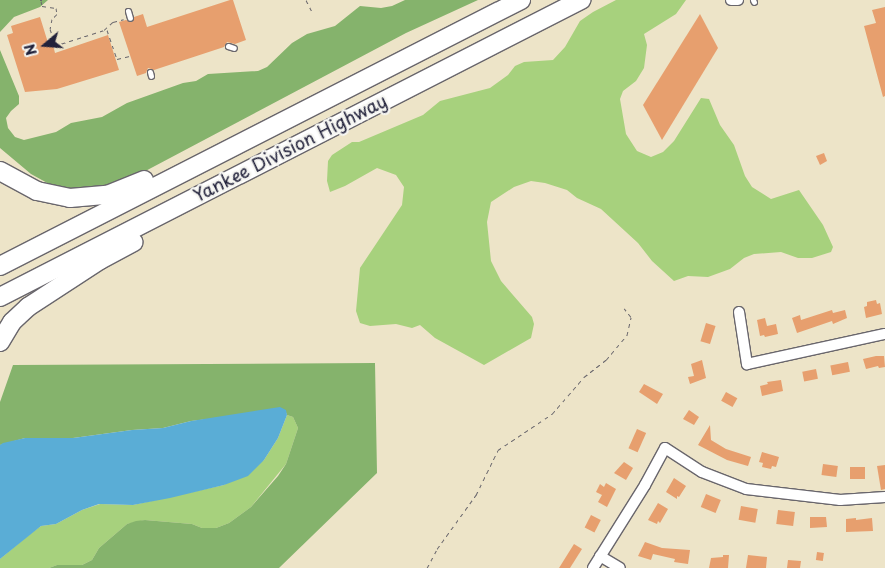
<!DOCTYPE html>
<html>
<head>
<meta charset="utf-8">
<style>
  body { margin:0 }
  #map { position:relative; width:885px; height:568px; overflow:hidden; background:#ede4c8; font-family:"Playpen Sans",sans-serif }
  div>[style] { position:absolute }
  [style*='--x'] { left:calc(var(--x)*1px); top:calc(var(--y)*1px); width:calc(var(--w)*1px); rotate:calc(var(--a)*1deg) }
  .green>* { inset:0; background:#a7d17d }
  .forest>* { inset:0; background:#85b36c }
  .water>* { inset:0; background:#5aadd6 }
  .building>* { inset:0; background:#e79f6e; transform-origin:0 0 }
  .path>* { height:1px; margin-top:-0.5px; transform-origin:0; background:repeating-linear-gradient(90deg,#69666c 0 4px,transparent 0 8px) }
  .roads { filter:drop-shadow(1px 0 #69666c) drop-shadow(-1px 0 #69666c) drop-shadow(0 1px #69666c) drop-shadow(0 -1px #69666c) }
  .lane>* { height:5px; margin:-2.5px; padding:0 2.5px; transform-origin:2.5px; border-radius:2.5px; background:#fff }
  .street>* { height:10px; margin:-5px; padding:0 5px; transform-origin:5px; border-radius:5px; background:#fff }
  .highway>* { height:18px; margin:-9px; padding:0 9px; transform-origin:9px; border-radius:9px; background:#fff }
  span { translate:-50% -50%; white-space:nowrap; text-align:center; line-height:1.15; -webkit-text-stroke:4.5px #f6f6f2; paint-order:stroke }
  .street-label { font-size:18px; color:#22223b }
  .north { position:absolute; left:20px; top:20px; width:50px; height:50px; -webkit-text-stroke:4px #f6f6f2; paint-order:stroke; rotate:252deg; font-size:14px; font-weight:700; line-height:20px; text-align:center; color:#22223b }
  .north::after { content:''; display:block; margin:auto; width:18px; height:22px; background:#22223b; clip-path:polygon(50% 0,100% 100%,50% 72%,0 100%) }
</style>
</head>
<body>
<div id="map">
  <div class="green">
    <div style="clip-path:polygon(616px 0,686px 0,676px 14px,644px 34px,647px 45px,644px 68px,636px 81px,623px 91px,620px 99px,626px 134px,637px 151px,651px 157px,663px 152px,674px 141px,701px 98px,709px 99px,720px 125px,734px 145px,745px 176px,752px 187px,771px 199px,799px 190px,823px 225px,833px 247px,831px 252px,812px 258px,798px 258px,781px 252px,754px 254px,744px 258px,730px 269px,708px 277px,688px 276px,674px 281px,652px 261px,638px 243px,601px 209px,577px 198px,567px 190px,545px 183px,531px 181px,514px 187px,491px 202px,487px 222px,491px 261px,501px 281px,532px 317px,534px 324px,531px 338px,484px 365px,435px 338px,420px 325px,412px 328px,396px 324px,370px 326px,360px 323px,356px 311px,360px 268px,402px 205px,404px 187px,396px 175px,377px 168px,345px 186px,330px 192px,327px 181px,328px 161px,332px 155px,352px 142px,359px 142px,423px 115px,440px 101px,490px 88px,508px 75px,515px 66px,524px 62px,553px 60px,565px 47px,580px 21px,593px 12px)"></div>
    <div style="clip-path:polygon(287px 415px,293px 417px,298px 428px,286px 464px,251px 507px,229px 523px,216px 528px,202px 528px,192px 524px,145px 520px,127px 524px,99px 548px,92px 560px,82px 565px,57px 565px,49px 568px,0 568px,0 559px,30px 534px,41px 526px,56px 524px,82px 510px,100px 504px,133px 505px,224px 485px,264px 460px,278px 438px)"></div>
  </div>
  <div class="forest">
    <div style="clip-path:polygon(0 0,48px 0,40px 7px,14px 17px,0 32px)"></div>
    <div style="clip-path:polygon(405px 0,478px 0,406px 33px,119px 185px,77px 192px,51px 185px,31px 174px,0 148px,0 50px,19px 96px,19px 104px,11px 111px,6px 118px,8px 128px,15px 137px,24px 140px,56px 132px,71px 123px,102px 117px,127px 103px,183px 83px,196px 81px,208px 74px,258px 71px,267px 67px,292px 43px,307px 34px,335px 26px,360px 6px,381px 8px,392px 6px)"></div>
    <div style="clip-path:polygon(375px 363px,377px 473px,279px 568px,49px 568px,57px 565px,82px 565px,92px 560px,99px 548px,127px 524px,136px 521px,145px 520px,192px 524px,202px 528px,216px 528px,229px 523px,251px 507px,278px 476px,286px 464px,298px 428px,293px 417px,287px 415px,285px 410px,191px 421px,163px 428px,132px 430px,73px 438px,25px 438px,0 445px,0 402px,13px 365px)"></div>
  </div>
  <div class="water">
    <div style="clip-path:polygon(280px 407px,286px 410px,287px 415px,278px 438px,264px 460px,248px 476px,224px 485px,170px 498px,133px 505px,99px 504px,82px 510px,56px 524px,41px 526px,0 559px,0 445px,3px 443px,25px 438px,73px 438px,132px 430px,163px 428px,191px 421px)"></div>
  </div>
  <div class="building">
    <div style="clip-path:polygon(230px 0,233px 0,246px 40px,235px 44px,227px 42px,224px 47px,154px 70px,148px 68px,146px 73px,137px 76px,119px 22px,126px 20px,132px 22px,134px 17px,143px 14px,147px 27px)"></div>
    <div style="clip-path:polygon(885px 7px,885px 96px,883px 97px,864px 26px,876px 23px,872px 10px)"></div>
    <div style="clip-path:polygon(700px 14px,718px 48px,662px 140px,643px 105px)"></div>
    <div style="clip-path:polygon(40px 17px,49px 46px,53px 45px,55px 53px,108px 35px,119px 70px,57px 89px,25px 92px,7px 35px,13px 33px,11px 26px)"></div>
    <div style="clip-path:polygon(824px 153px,827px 161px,820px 165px,816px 156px)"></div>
    <div style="clip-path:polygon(876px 300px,877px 304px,880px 303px,882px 314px,866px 318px,864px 307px,867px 306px,867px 302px)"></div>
    <div style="clip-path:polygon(832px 310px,833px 313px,845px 310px,847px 318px,833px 324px,832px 321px,797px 333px,792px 318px,800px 315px,801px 320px)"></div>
    <div style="clip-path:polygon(765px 318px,767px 326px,776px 324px,778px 334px,765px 337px,764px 335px,760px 336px,757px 320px)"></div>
    <div style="left:706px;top:323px;width:10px;height:19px;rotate:17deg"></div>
    <div style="clip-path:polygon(876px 356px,884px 356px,885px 367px,879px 368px,878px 366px,866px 369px,863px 359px)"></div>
    <div style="clip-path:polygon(702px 360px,706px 378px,690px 384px,688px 377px,694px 376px,691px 364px)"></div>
    <div style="left:848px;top:362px;width:10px;height:18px;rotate:79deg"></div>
    <div style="left:816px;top:369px;width:10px;height:14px;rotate:79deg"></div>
    <div style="clip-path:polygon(781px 380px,783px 391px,762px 396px,760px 386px,768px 384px,767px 382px)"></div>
    <div style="clip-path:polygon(644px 384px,663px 394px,657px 404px,639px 392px)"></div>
    <div style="left:726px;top:392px;width:13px;height:10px;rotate:29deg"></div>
    <div style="clip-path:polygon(689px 410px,699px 417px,694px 425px,683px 419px)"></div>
    <div style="clip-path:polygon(710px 425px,711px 440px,726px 449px,751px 457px,748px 466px,727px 460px,698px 445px)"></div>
    <div style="left:637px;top:429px;width:10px;height:21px;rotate:24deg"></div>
    <div style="clip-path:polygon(762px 452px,779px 457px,776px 467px,772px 466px,771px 469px,762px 467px,763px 463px,759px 462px)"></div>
    <div style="clip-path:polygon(624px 462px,633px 468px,626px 480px,614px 473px)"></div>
    <div style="left:823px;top:464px;width:15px;height:11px;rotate:8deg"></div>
    <div style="clip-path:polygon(885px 465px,885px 489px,881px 490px,877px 466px)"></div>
    <div style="left:850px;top:467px;width:15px;height:12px"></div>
    <div style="clip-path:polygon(674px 478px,686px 486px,679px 497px,677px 496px,677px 499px,666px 492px)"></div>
    <div style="clip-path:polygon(606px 483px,616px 489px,607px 507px,598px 502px,602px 495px,596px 492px,600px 484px,604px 487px)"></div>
    <div style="left:706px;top:494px;width:16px;height:14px;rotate:22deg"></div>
    <div style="clip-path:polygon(658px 503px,668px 509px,660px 523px,658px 521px,657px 524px,648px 520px)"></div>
    <div style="left:741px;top:506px;width:17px;height:14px;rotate:10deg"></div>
    <div style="left:778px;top:510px;width:17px;height:14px;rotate:7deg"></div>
    <div style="left:591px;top:515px;width:11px;height:14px;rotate:27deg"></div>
    <div style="clip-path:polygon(810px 517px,826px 517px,827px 527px,810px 528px)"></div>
    <div style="clip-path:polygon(856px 518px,856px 520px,872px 518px,873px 531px,846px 532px,846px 519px)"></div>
    <div style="clip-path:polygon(645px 542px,662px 548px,690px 550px,688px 564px,674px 562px,675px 559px,653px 554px,651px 560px,638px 556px)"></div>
    <div style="clip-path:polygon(574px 544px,582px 549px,570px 568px,559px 568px)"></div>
    <div style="left:817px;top:552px;width:7px;height:8px;rotate:8deg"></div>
    <div style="clip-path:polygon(723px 555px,729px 555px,728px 568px,709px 568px,711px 558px,723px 557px)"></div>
    <div style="clip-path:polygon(748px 555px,767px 557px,766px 568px,746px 568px)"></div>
    <div style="clip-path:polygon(788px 560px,801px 561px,800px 568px,787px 568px)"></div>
  </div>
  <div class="path">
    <div style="--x:40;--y:0;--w:2;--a:0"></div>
    <div style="--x:306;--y:0;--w:13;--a:63"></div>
    <div style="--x:41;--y:1;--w:5;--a:79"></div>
    <div style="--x:42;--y:6;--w:14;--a:8"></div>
    <div style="--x:56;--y:8;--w:6;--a:81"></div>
    <div style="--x:57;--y:14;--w:7;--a:135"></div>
    <div style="--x:52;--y:19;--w:10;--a:101"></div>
    <div style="--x:50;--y:29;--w:23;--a:70"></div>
    <div style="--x:107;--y:30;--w:31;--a:71"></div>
    <div style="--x:117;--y:59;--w:13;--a:-13"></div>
    <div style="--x:54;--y:46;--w:52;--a:-17.7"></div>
    <div style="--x:104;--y:30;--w:12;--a:-42"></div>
    <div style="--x:113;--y:22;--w:11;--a:-15"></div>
    <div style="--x:427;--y:568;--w:21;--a:-62"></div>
    <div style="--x:437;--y:549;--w:67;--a:-54.2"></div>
    <div style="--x:476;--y:495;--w:50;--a:-63.9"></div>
    <div style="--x:498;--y:450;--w:65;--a:-33.7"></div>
    <div style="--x:552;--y:414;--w:49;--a:-49.1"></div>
    <div style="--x:584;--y:377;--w:28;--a:-38"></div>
    <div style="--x:606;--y:360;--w:33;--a:-50"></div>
    <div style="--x:627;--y:335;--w:18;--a:-77"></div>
    <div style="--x:631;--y:317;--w:11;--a:-128"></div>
  </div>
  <div class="roads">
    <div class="lane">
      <div style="--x:753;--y:0;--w:2;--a:63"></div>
      <div style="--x:128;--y:11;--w:7;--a:74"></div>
      <div style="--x:228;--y:46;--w:6;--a:18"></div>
      <div style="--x:150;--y:72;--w:4;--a:76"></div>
    </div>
    <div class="street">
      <div style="--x:731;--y:0;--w:7;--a:0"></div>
      <div style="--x:739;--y:312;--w:53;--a:81.3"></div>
      <div style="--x:747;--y:364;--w:141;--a:-12.3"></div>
      <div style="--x:600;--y:556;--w:23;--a:31"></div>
      <div style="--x:593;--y:568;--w:98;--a:-57.9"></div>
      <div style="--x:645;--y:485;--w:42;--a:-61.6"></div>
      <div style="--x:665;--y:448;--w:44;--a:33"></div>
      <div style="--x:702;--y:472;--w:47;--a:21.1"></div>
      <div style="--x:746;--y:489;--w:95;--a:6.7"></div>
      <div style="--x:840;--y:500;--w:45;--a:-3.8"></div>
    </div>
    <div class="highway">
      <div style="--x:0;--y:171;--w:42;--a:28.4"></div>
      <div style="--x:37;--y:191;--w:34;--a:12"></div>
      <div style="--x:70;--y:198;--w:37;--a:-5"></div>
      <div style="--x:107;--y:195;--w:40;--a:-22"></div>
      <div style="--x:0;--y:266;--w:585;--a:-27.05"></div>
      <div style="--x:0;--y:297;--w:653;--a:-27.08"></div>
      <div style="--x:0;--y:342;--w:23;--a:-59"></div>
      <div style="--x:12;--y:322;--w:22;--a:-43"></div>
      <div style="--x:28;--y:307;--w:86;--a:-33.1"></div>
      <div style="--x:100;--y:260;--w:38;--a:-28"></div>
    </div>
  </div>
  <div class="street-label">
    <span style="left:290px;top:148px;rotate:-27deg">Yankee Division Highway</span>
  </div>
  <div class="north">N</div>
</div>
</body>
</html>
